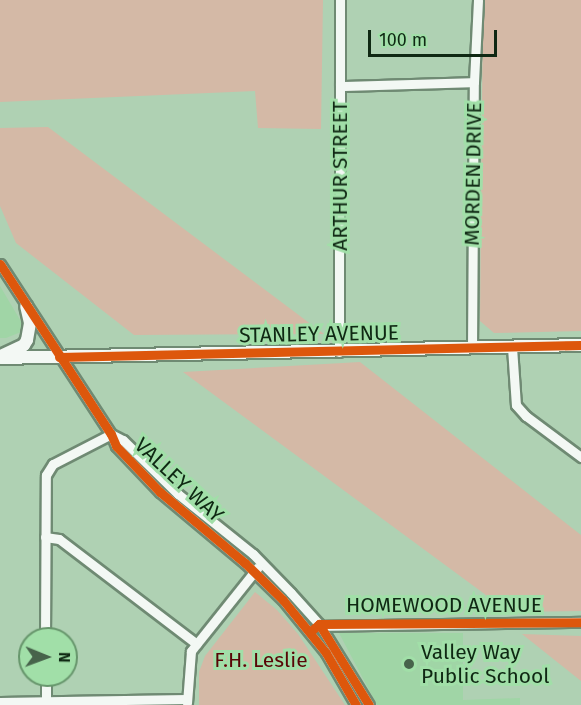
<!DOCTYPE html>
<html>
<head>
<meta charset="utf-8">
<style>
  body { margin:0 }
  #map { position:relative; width:581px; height:705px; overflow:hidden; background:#afd1b3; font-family:"Fira Sans",sans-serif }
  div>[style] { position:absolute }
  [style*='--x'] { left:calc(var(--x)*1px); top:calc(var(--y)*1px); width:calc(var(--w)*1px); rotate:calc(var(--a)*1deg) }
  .built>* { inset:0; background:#a0d5a6 }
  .green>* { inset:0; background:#d4b9a6 }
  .roads { filter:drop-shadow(2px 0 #6f8a73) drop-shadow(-2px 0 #6f8a73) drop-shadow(0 2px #6f8a73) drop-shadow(0 -2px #6f8a73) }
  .minor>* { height:9px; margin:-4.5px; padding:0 4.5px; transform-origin:4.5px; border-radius:4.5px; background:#f3f8f4 }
  .major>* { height:12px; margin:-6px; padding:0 6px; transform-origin:6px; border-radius:6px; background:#f3f8f4 }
  .cycleway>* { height:9px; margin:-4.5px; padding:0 4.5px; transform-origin:4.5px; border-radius:4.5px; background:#dd570c }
  .dots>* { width:16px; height:16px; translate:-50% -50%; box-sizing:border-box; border:3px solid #a1dfa8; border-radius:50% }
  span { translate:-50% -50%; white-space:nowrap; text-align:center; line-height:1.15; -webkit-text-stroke:6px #a1dfa8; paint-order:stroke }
  .street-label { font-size:21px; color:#0f2813 }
  .poi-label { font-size:21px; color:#0f2813 }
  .left { translate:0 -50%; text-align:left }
  .park-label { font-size:21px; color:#580506 }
  .north { position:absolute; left:18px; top:627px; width:60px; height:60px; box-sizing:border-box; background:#a1dfa8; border:2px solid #67966c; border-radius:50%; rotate:91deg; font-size:16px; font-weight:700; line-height:24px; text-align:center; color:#0f2813 }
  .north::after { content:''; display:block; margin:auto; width:21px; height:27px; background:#47634b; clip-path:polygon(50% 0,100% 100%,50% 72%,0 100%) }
  .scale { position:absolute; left:368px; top:30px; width:129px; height:27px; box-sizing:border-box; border:3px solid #0f2813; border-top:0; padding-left:8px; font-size:18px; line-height:21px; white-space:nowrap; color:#0f2813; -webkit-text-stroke:4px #a1dfa8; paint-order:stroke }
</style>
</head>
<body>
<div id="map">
  <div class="built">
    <div style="clip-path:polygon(0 286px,26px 330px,6px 338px,0 338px)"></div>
    <div style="clip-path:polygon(339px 633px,463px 633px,463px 700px,520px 698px,520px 705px,377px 705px)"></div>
  </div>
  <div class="green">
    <div style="clip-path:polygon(0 0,323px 0,321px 129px,258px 128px,255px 91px,0 102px)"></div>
    <div style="clip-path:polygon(483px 0,581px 0,581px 331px,494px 333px,480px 321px)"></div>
    <div style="clip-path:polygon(48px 127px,324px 334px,134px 335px,16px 243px,0 206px,0 128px)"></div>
    <div style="clip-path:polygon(360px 362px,581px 535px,581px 611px,509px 612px,183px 372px)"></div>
    <div style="clip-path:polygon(255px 592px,277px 610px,298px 634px,345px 705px,199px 705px,199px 672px,205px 656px)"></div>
    <div style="clip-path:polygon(522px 634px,581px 636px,581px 681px)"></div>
  </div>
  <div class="roads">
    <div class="minor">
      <div style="--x:340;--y:86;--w:134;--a:-1.7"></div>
      <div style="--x:0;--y:264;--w:203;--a:56.9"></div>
      <div style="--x:111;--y:434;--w:13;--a:67"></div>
      <div style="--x:116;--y:446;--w:64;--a:46.3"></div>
      <div style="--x:160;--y:492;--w:111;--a:39.9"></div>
      <div style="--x:245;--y:563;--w:53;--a:44.2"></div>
      <div style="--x:283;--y:600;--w:68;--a:50.9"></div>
      <div style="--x:326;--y:653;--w:60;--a:60"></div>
      <div style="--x:512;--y:347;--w:58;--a:86.1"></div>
      <div style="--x:516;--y:405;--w:15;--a:48"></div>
      <div style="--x:526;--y:416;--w:69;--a:36.7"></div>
      <div style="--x:472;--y:348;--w:266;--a:-89.6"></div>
      <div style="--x:474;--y:82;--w:82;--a:-87.2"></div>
      <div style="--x:339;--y:352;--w:352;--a:-89.8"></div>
      <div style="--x:111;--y:434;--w:13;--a:27"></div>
      <div style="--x:123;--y:440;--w:77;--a:44.5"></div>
      <div style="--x:178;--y:494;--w:96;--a:38.7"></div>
      <div style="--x:253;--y:554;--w:54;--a:45.7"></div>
      <div style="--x:291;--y:593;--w:42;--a:47.9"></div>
      <div style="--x:319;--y:624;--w:95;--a:58.3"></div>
      <div style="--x:45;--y:537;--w:14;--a:8"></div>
      <div style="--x:59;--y:539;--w:173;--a:37.3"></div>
      <div style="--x:317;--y:626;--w:264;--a:-0.9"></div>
      <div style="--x:45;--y:639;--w:164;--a:-89.7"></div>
      <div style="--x:46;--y:475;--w:13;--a:-58"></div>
      <div style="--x:53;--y:464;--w:65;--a:-27.3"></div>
      <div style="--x:46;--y:675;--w:26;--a:90"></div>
      <div style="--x:0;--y:702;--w:187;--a:-0.9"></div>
      <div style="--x:187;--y:703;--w:52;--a:-85.6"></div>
      <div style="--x:191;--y:651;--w:107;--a:-51.4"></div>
    </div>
    <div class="major">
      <div style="--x:3;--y:355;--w:23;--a:-25"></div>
      <div style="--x:24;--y:345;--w:6;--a:-59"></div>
      <div style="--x:27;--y:340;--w:17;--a:-80"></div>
      <div style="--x:30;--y:323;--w:17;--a:-103"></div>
      <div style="--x:0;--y:358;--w:581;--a:-1.28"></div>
    </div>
  </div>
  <div class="cycleway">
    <div style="--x:0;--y:264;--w:203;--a:56.9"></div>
    <div style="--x:111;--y:434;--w:13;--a:67"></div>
    <div style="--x:116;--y:446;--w:64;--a:46.3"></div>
    <div style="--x:160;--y:492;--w:111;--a:39.9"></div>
    <div style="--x:245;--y:563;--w:53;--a:44.2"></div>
    <div style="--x:283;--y:600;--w:68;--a:50.9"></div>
    <div style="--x:326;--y:653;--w:60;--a:60"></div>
    <div style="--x:59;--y:357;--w:522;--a:-1.32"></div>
    <div style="--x:319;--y:624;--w:95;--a:58.3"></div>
    <div style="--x:311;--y:631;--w:11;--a:-41"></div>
    <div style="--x:319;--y:624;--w:262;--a:-0.4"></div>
  </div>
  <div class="dots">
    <div style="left:409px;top:664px;background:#47634b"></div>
  </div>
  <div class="street-label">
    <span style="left:473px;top:174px;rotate:-89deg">MORDEN DRIVE</span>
    <span style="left:340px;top:176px;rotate:-90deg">ARTHUR STREET</span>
    <span style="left:319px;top:334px;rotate:-1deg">STANLEY AVENUE</span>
    <span style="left:179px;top:480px;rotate:43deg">VALLEY WAY</span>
    <span style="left:444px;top:605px">HOMEWOOD AVENUE</span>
  </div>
  <div class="poi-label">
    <span class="left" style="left:421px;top:664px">Valley Way<br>Public School</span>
  </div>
  <div class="park-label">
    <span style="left:261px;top:660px">F.H. Leslie</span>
  </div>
  <div class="north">N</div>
  <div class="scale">100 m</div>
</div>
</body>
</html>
